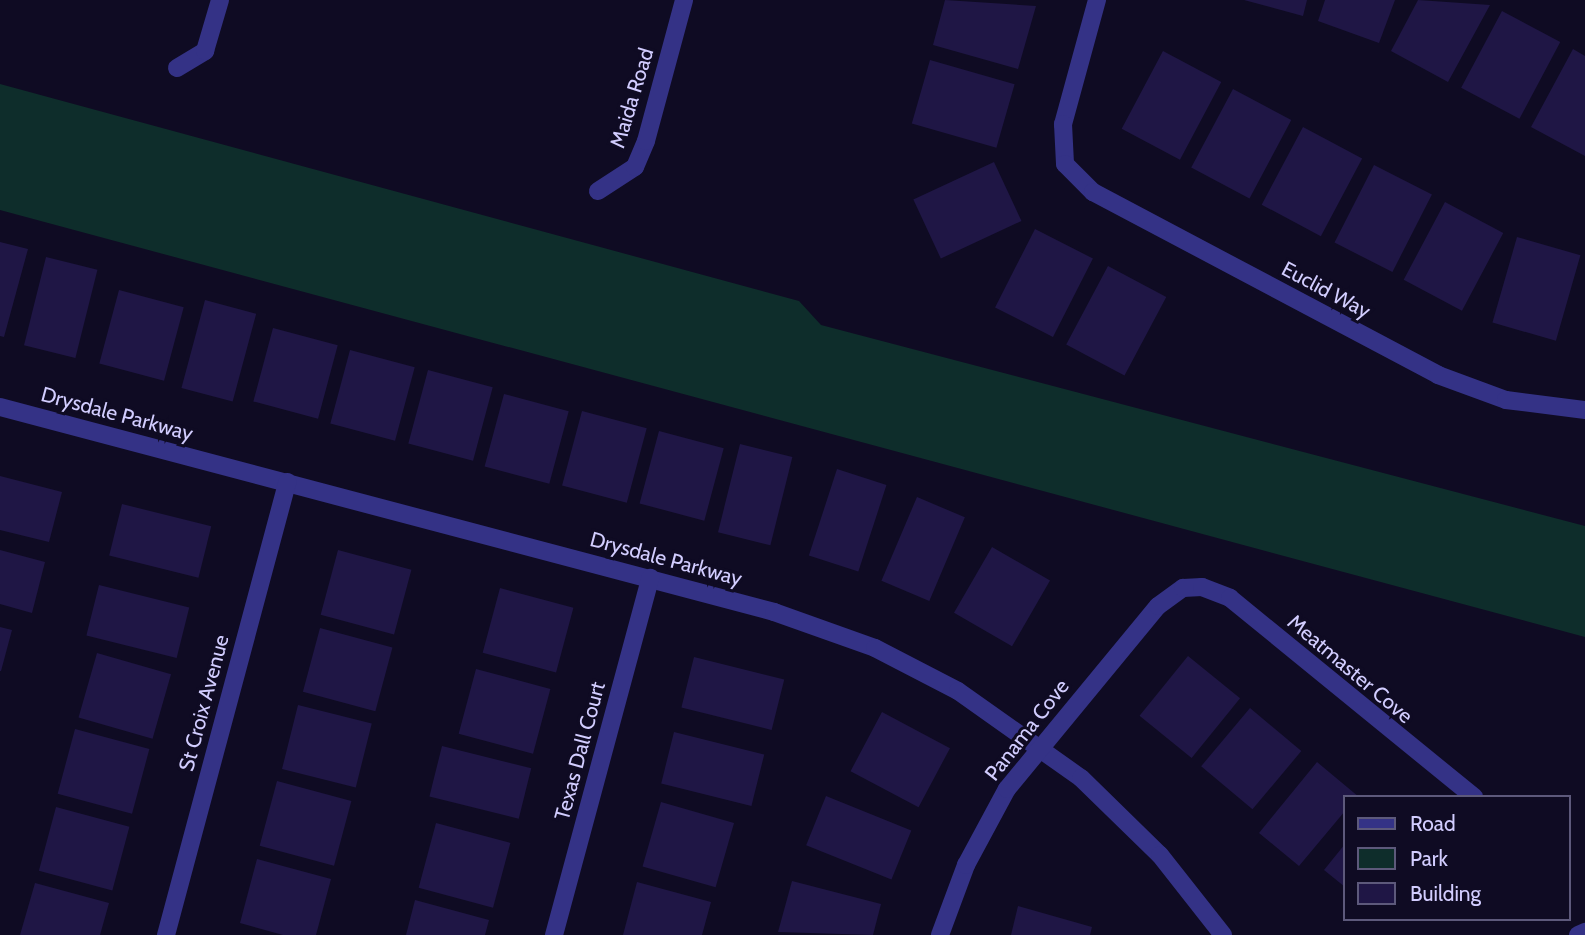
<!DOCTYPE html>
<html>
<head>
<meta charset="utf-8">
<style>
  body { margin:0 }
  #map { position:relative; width:1585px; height:935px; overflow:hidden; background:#0f0b23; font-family:Cabin,sans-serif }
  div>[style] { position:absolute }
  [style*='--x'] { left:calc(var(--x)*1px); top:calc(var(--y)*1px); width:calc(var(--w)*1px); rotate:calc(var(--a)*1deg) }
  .green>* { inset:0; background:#0e2d2b }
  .building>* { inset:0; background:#1f1645; transform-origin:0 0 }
  .minor>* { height:18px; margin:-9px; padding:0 9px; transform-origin:9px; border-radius:9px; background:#343286 }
  .tertiary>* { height:18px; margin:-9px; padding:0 9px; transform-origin:9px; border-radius:9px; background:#343286 }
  span { translate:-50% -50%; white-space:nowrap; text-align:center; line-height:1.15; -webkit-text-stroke:6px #0f0b23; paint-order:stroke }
  .street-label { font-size:21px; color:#d2cdff }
  .legend { position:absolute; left:1343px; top:795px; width:228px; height:126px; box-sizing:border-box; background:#0f0b23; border:2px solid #5d597b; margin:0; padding:9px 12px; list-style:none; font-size:21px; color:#d2cdff }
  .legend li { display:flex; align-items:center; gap:14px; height:35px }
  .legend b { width:35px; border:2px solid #5d597b }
</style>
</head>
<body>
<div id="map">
  <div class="green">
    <div style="clip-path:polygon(0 84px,799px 301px,821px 325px,1585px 526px,1585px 637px,0 210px)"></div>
  </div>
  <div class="building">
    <div style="clip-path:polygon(945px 0,1036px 6px,1018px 69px,933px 45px)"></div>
    <div style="clip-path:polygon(1244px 0,1307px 0,1303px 16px)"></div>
    <div style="clip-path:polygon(1325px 0,1395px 0,1379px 43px,1318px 21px)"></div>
    <div style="clip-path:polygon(1418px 0,1490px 5px,1448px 82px,1391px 51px)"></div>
    <div style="left:1502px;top:11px;width:66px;height:87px;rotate:28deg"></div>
    <div style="clip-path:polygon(1573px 49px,1585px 56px,1585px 156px,1531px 127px)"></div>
    <div style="left:1163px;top:51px;width:66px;height:88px;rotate:28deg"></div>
    <div style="left:930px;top:60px;width:88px;height:66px;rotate:16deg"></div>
    <div style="left:1233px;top:89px;width:66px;height:89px;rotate:28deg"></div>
    <div style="left:1303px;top:127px;width:67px;height:88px;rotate:28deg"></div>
    <div style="left:994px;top:162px;width:65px;height:89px;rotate:65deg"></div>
    <div style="left:1374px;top:165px;width:65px;height:87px;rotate:27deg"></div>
    <div style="left:1445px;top:202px;width:66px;height:88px;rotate:28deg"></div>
    <div style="left:1035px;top:229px;width:65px;height:88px;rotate:27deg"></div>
    <div style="left:1517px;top:237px;width:66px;height:89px;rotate:16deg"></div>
    <div style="clip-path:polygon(0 242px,28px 249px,4px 337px,0 336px)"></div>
    <div style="left:46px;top:257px;width:53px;height:91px;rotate:14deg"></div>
    <div style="left:1108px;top:266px;width:66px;height:89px;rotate:28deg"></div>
    <div style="left:119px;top:290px;width:67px;height:76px;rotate:15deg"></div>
    <div style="left:205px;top:300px;width:53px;height:91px;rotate:15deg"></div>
    <div style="left:273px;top:328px;width:67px;height:76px;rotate:15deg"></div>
    <div style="left:350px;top:350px;width:67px;height:76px;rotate:15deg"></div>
    <div style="left:428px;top:370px;width:67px;height:76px;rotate:15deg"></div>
    <div style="left:504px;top:394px;width:67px;height:75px;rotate:15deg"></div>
    <div style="left:582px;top:411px;width:67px;height:77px;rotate:15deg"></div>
    <div style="left:659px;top:431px;width:67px;height:75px;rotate:15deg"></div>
    <div style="left:740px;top:444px;width:54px;height:91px;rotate:14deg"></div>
    <div style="left:837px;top:469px;width:52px;height:91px;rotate:18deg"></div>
    <div style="clip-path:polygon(0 476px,62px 492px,49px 542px,0 530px)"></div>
    <div style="left:917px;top:497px;width:52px;height:91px;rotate:23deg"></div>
    <div style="left:122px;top:504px;width:92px;height:53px;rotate:14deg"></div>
    <div style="left:992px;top:547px;width:67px;height:76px;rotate:30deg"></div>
    <div style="clip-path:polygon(0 550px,45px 562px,32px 613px,0 604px)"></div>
    <div style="left:338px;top:550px;width:76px;height:67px;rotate:15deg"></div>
    <div style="left:99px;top:585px;width:93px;height:52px;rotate:14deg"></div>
    <div style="left:500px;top:588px;width:76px;height:67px;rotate:15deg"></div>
    <div style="clip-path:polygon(0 627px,12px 630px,1px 671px,0 671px)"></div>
    <div style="left:320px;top:628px;width:75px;height:66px;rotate:15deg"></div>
    <div style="left:97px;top:653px;width:77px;height:67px;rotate:16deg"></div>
    <div style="left:1188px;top:656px;width:67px;height:77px;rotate:39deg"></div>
    <div style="left:694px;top:657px;width:93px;height:52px;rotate:14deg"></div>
    <div style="left:476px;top:669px;width:77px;height:67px;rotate:15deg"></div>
    <div style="left:298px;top:705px;width:76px;height:66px;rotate:14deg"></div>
    <div style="left:1250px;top:708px;width:67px;height:76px;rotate:40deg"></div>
    <div style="left:882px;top:712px;width:77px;height:67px;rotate:28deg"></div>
    <div style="left:75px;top:729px;width:77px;height:67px;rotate:15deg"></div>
    <div style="left:674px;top:732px;width:93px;height:53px;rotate:14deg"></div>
    <div style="left:442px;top:746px;width:92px;height:52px;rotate:14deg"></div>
    <div style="clip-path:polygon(1317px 762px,1359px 797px,1345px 797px,1345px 811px,1299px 866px,1259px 833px)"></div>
    <div style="left:277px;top:781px;width:77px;height:67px;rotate:15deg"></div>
    <div style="left:826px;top:796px;width:92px;height:53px;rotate:22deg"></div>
    <div style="left:661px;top:802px;width:76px;height:67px;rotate:16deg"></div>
    <div style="left:56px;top:807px;width:76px;height:66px;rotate:15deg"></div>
    <div style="left:436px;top:823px;width:77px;height:67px;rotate:15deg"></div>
    <div style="clip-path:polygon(1345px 844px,1345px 887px,1324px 870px)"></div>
    <div style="clip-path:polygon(257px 859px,331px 879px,316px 935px,283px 935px,240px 923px)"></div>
    <div style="clip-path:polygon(792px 881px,881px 904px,873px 935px,778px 932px)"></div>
    <div style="clip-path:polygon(637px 882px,711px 902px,702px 935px,623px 935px)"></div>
    <div style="clip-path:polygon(35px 883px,109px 903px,100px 935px,20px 935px)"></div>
    <div style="clip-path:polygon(415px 900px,489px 920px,485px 935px,406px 935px)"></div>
    <div style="clip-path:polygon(1018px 906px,1092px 927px,1090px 935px,1011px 935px)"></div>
  </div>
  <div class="minor">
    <div style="--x:1097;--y:0;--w:129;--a:105.3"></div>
    <div style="--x:1063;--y:124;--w:40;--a:87.1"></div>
    <div style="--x:1065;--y:164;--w:40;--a:45"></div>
    <div style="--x:1093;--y:192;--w:391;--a:27.9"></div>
    <div style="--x:1438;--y:375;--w:72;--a:20.2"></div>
    <div style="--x:1506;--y:400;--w:80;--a:7.2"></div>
    <div style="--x:177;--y:68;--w:33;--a:-31"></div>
    <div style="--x:205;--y:51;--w:53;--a:-73.6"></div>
    <div style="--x:598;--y:191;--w:44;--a:-33"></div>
    <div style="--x:635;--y:167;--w:28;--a:-67"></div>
    <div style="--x:646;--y:141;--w:146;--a:-74.9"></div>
    <div style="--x:0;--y:407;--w:801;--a:14.83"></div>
    <div style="--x:774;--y:612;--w:107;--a:19.6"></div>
    <div style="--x:875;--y:648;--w:93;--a:27.4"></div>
    <div style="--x:958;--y:691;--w:151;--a:35.3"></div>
    <div style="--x:1081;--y:778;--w:110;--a:44.3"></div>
    <div style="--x:1160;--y:855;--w:102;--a:51.8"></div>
    <div style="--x:166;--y:935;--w:469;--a:-75"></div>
    <div style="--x:554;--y:935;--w:370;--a:-74.9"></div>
    <div style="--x:940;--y:935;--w:75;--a:-69.6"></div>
    <div style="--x:966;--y:865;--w:86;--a:-61.7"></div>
    <div style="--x:1007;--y:789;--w:237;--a:-50.5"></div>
    <div style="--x:1158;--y:606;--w:31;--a:-36"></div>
    <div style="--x:1183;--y:588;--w:19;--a:-3"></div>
    <div style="--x:1202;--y:587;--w:30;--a:21"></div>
    <div style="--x:1230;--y:598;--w:315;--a:39.2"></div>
  </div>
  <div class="tertiary">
    <div style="--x:1578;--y:935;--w:8;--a:-23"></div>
  </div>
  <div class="street-label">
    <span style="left:632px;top:98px;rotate:-73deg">Maida Road</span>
    <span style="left:1326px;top:290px;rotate:28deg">Euclid Way</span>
    <span style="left:117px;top:414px;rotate:15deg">Drysdale Parkway</span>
    <span style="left:666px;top:559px;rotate:15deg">Drysdale Parkway</span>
    <span style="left:1350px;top:669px;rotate:40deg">Meatmaster Cove</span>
    <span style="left:204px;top:703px;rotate:-75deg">St Croix Avenue</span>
    <span style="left:1027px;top:730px;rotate:-52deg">Panama Cove</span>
    <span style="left:580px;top:751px;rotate:-75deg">Texas Dall Court</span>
  </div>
  <ul class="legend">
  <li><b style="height:9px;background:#343286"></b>Road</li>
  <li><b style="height:19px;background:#0e2d2b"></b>Park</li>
  <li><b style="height:19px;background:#1f1645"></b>Building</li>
  </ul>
</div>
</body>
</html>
